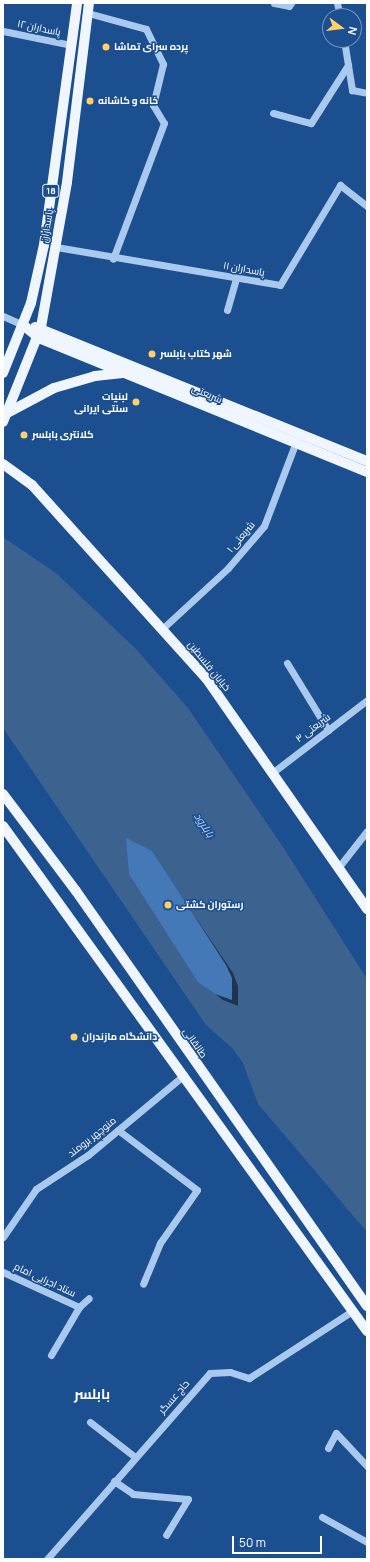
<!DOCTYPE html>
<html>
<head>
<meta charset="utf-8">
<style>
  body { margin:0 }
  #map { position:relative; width:370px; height:1562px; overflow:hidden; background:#1b4f8f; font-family:Manrope,Cairo,sans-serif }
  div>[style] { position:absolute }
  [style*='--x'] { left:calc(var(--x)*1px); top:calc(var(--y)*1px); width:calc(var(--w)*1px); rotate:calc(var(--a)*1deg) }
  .water>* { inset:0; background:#3c6290 }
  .shadow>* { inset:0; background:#0007 }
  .building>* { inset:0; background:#4478b7 }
  .minor>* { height:7px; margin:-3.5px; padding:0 3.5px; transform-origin:3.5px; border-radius:3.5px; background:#a9c9ee }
  .major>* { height:10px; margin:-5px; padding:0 5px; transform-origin:5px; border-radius:5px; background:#f0f6ff }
  .dots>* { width:11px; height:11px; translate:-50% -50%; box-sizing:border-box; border:2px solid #1b4f8f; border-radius:50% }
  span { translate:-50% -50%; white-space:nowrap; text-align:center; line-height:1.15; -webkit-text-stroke:3px #1b4f8f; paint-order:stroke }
  .shield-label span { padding:1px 3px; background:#1b4f8f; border:1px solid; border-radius:3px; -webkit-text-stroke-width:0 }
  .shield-label { font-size:9px; color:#fff; font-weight:700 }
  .street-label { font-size:10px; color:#fff }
  .poi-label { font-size:10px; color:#fff; font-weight:700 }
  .left { translate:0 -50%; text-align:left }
  .right { translate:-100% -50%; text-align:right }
  .water-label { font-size:11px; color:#b5d3f5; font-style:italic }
  .district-label { font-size:14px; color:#fff; font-weight:700 }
  .frame { position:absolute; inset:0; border:4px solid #fff; pointer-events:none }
  .north { position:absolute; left:322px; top:8px; width:40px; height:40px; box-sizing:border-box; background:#1b4f8f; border:1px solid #7695bc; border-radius:50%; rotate:105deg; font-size:11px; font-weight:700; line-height:16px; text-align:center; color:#fff }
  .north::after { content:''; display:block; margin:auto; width:14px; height:18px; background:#ffd166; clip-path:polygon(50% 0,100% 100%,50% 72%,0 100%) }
  .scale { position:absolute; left:232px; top:1536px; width:90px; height:18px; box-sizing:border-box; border:2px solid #fff; border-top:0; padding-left:5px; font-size:12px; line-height:14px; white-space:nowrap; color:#fff; -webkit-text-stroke:3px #1b4f8f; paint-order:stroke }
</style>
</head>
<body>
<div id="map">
  <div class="water">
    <div style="clip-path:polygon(3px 537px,56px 573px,136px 649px,188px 708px,283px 847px,367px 979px,367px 1232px,258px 1104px,243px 1063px,232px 1048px,206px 1025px,3px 728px)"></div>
  </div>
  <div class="shadow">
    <div style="clip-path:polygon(151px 852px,233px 973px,238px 986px,238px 1006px,223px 1000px,202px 984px)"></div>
  </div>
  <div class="building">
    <div style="clip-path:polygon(126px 838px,152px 851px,226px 965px,232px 978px,232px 1000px,215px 994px,198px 982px,129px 874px)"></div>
  </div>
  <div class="minor">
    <div style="--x:274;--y:3;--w:15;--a:11"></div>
    <div style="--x:289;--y:6;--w:4;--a:-56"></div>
    <div style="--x:337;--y:3;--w:13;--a:77"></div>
    <div style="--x:88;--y:13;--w:60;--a:15.4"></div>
    <div style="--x:146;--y:29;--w:39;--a:64"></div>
    <div style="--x:163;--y:64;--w:42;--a:103.7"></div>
    <div style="--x:153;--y:105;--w:21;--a:59"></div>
    <div style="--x:164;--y:123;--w:145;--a:110.6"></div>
    <div style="--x:3;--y:31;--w:69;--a:11.6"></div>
    <div style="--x:344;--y:40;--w:51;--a:80.9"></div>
    <div style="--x:352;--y:90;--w:15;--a:11"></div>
    <div style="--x:273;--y:113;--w:39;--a:15"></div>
    <div style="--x:311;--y:123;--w:69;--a:-57.5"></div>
    <div style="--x:56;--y:247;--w:227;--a:9.6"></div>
    <div style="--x:280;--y:285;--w:117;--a:-59"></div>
    <div style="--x:340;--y:185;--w:34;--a:38"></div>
    <div style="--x:227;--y:310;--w:33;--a:-74"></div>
    <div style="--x:3;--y:316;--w:22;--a:24"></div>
    <div style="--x:162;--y:629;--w:90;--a:-42.7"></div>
    <div style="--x:228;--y:568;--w:55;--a:-49.4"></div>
    <div style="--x:264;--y:526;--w:93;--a:-69.2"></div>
    <div style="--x:287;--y:663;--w:79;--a:58.5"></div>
    <div style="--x:272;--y:773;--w:120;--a:-37.5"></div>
    <div style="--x:338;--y:868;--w:47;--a:-51.9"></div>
    <div style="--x:118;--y:1130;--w:99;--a:37.2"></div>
    <div style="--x:197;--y:1190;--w:65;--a:124.9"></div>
    <div style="--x:160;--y:1243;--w:44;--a:112.5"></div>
    <div style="--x:3;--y:1237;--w:58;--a:-55.5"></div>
    <div style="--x:36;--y:1189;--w:62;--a:-33.2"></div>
    <div style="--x:88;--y:1155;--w:125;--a:-39.8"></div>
    <div style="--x:3;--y:1272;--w:84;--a:24.7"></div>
    <div style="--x:51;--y:1355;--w:56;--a:-59.7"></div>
    <div style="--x:79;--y:1307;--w:13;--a:-42"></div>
    <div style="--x:90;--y:1422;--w:57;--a:37.9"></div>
    <div style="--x:328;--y:1448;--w:17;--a:-62"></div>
    <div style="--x:336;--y:1433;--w:45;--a:46.8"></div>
    <div style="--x:114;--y:1481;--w:23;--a:34"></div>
    <div style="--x:133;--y:1494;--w:55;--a:5.2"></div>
    <div style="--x:188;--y:1499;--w:42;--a:121.4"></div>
    <div style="--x:322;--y:1517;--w:51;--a:29.1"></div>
    <div style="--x:47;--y:1559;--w:247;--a:-48.8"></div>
    <div style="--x:210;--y:1373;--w:20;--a:-3"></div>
    <div style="--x:230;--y:1372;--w:20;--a:18"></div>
    <div style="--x:249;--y:1378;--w:123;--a:-33"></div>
  </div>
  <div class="major">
    <div style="--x:23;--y:325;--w:21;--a:39"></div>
    <div style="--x:39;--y:338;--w:354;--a:22.2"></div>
    <div style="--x:35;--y:327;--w:358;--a:22"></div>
    <div style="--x:3;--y:373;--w:75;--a:-68.2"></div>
    <div style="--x:31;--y:303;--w:59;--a:-77.4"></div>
    <div style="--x:44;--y:245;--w:244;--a:-82.2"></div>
    <div style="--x:9;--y:412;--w:51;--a:-28.1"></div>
    <div style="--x:54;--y:388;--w:43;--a:-16.3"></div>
    <div style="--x:95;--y:376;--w:30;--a:-6"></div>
    <div style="--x:3;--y:422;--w:102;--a:-68.2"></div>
    <div style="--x:41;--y:327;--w:147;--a:-79.8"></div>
    <div style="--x:67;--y:182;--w:180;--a:-83"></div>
    <div style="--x:3;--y:464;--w:36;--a:36"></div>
    <div style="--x:32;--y:485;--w:260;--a:48"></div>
    <div style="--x:206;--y:678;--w:282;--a:55.1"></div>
    <div style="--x:3;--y:794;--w:121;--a:53"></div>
    <div style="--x:76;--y:891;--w:507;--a:54.96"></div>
    <div style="--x:3;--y:826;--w:623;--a:54.22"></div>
  </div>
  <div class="dots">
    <div style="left:106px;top:47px;background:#ffd166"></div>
    <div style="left:90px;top:101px;background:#ffd166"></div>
    <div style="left:152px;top:354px;background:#ffd166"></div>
    <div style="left:136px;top:402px;background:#ffd166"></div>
    <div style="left:24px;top:435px;background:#ffd166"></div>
    <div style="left:168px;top:905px;background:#ffd166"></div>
    <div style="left:74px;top:1037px;background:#ffd166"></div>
  </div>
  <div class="shield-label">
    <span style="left:51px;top:191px">18</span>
  </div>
  <div class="street-label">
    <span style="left:39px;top:28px;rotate:12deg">پاسداران ۱۲</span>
    <span style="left:47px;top:226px;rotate:-81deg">پاسداران</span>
    <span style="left:244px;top:269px;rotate:10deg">پاسداران ۱۱</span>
    <span style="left:207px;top:394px;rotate:23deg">شریعتی</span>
    <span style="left:241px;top:537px;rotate:-50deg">شریعتی ۱</span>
    <span style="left:209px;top:666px;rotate:51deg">خیابان فلسطین</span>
    <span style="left:313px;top:728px;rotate:-37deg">شریعتی ۳</span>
    <span style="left:195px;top:1043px;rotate:55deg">طالقانی</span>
    <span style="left:92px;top:1137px;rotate:-38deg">منوچهر برومند</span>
    <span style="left:45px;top:1280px;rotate:25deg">ستاد اجرایی امام</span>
    <span style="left:174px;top:1397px;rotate:-49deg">حاج عسگر</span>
  </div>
  <div class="poi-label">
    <span class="left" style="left:114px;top:47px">پرده سرای تماشا</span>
    <span class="left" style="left:98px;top:101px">خانه و کاشانه</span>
    <span class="left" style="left:160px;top:354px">شهر کتاب بابلسر</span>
    <span class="right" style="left:128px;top:402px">لبنیات<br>سنتی ایرانی</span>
    <span class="left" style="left:32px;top:435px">کلانتری بابلسر</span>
    <span class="left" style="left:176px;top:905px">رستوران کشتی</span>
    <span class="left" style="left:82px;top:1037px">دانشگاه مازندران</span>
  </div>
  <div class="water-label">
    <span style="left:204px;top:825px;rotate:57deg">بابلرود</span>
  </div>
  <div class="district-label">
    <span style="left:92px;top:1394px">بابلسر</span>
  </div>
  <div class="frame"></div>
  <div class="north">N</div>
  <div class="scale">50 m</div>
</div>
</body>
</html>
